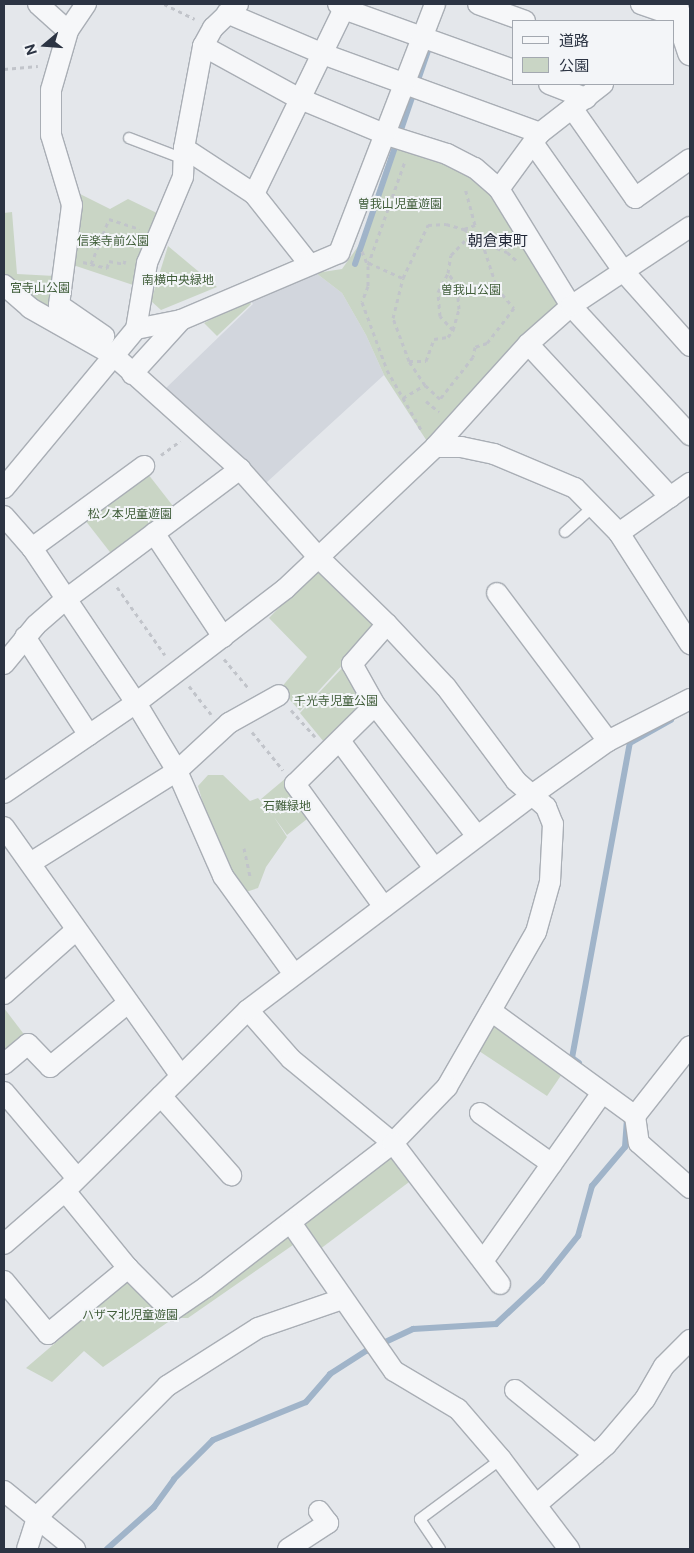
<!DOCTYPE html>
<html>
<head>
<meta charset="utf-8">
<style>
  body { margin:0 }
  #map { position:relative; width:694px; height:1553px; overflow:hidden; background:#e4e7eb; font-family:"Public Sans","Noto Sans JP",sans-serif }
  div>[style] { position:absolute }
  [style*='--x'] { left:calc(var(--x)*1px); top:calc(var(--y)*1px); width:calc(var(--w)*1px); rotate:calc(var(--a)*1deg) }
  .built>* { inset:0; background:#d2d6dd }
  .green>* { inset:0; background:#c9d5c5; transform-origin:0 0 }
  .stream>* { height:6px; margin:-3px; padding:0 3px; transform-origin:3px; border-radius:3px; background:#a0b4c9 }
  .path>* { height:3px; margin-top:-1.5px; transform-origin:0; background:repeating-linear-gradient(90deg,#c1c4ca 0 4px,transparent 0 8px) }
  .roads { filter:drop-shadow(1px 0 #a9aeb5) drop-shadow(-1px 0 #a9aeb5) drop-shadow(0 1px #a9aeb5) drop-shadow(0 -1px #a9aeb5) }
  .service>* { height:10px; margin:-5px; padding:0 5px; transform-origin:5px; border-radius:5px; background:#f6f7f9 }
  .minor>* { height:20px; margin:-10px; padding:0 10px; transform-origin:10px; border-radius:10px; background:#f6f7f9 }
  .tertiary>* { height:25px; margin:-12.5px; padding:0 12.5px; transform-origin:12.5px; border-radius:12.5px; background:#f6f7f9 }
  span { translate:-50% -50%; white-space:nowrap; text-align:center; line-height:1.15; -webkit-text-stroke:4px #f3f5f8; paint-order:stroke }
  .park-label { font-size:12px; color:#415e3a }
  .quarter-label { font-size:15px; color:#1e2534 }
  .frame { position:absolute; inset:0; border:5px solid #2c3443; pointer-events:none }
  .legend { position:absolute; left:512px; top:20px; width:162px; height:65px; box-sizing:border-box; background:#f3f5f8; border:1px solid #a3a8b0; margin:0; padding:6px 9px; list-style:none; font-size:15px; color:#2c3443 }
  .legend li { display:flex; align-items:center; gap:10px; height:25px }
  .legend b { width:25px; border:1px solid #a3a8b0 }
  .north { position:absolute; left:20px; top:20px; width:50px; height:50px; -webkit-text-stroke:4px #f3f5f8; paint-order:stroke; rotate:252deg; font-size:14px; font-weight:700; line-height:20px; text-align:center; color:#2c3443 }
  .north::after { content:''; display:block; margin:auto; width:18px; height:22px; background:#2c3443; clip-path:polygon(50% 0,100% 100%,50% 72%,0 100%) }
</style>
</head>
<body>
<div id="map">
  <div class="built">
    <div style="clip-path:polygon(316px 273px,342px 293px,366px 335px,384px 375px,266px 483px,165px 389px,253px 304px,249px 299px)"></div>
  </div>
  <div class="green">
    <div style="clip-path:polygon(398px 143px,475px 168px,571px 306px,432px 449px,384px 375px,366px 335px,342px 293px,316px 273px,342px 269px,359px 245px)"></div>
    <div style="clip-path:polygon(80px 194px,110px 209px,128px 199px,161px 215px,136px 286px,73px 265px)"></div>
    <div style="clip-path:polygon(12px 212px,17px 274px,55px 276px,52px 313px,4px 274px,4px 213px)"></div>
    <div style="clip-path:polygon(168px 246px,217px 287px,161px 310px,151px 301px)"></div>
    <div style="clip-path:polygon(248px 300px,251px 304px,217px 336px,204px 323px)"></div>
    <div style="left:148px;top:474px;width:44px;height:78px;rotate:52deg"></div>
    <div style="clip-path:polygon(319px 566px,380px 624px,300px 711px,280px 689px,307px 657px,269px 618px)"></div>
    <div style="clip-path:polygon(344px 666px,363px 701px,324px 742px,300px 713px)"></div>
    <div style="clip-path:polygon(208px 775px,223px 775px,250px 801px,258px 798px,273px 816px,261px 799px,286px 778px,312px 815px,287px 835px,274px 817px,287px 837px,266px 867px,258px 888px,246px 892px,229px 869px,206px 814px,198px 786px)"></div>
    <div style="clip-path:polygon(4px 1008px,26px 1037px,4px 1055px)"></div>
    <div style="clip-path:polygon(492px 1021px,562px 1074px,547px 1096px,476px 1049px)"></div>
    <div style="left:392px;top:1151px;width:35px;height:118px;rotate:53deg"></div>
    <div style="clip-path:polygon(286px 1235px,293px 1245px,188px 1318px,174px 1318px,103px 1367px,84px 1351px,52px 1382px,26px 1368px,131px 1278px,171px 1315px)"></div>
  </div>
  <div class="stream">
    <div style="--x:355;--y:264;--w:228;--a:-71.1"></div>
    <div style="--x:579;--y:1063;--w:9;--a:-144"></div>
    <div style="--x:572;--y:1058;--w:320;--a:-79.6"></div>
    <div style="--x:630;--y:743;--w:47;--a:-29.3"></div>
    <div style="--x:107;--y:1549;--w:63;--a:-41.8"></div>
    <div style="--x:154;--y:1507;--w:34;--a:-54"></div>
    <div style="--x:174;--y:1479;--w:55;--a:-45"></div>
    <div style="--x:213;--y:1440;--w:100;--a:-22.2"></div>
    <div style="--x:306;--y:1402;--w:37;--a:-49"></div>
    <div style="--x:330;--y:1374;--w:43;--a:-32.6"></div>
    <div style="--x:366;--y:1351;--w:52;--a:-25.1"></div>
    <div style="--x:413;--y:1329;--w:83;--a:-3.4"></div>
    <div style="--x:496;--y:1324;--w:63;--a:-43.1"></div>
    <div style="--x:542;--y:1281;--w:58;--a:-51.3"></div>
    <div style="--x:578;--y:1236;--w:52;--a:-74.4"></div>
    <div style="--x:592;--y:1186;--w:51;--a:-49.8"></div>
    <div style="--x:625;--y:1147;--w:27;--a:-86"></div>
  </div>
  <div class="path">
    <div style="--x:164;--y:4;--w:34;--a:26"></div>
    <div style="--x:4;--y:69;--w:34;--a:-5"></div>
    <div style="--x:464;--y:229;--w:12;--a:-20"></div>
    <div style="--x:475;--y:225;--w:38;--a:-105"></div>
    <div style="--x:482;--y:242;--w:48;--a:71.9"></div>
    <div style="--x:497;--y:288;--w:26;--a:50"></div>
    <div style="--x:514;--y:308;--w:44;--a:127.6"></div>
    <div style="--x:487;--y:343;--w:13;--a:162"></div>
    <div style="--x:475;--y:347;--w:10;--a:101"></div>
    <div style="--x:473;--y:357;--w:53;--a:128.2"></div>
    <div style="--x:440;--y:399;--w:21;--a:-137"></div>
    <div style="--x:425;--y:385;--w:29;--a:-124"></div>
    <div style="--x:409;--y:361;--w:46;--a:-110.4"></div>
    <div style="--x:393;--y:318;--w:41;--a:-76"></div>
    <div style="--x:403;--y:278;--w:59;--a:-64.7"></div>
    <div style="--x:428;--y:225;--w:18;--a:-3"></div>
    <div style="--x:446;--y:224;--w:19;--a:16"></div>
    <div style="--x:464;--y:229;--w:22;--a:36"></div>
    <div style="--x:482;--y:242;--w:27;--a:22"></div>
    <div style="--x:507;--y:252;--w:15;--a:42"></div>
    <div style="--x:362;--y:251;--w:16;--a:68"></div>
    <div style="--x:368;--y:266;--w:20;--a:90"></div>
    <div style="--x:368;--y:286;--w:17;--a:111"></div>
    <div style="--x:362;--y:302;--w:72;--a:69.8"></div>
    <div style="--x:387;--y:370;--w:70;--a:60.2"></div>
    <div style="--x:83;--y:262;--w:25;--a:14"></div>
    <div style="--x:107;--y:268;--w:7;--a:-74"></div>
    <div style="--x:109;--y:261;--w:15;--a:11"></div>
    <div style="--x:124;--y:264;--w:4;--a:-76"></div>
    <div style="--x:369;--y:263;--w:37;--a:24"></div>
    <div style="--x:91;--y:264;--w:48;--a:-68.2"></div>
    <div style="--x:109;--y:219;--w:32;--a:18"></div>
    <div style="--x:368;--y:265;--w:110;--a:-70.4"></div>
    <div style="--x:453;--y:330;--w:19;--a:-133"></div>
    <div style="--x:440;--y:316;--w:24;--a:-95"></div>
    <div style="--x:438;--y:292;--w:21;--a:-62"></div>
    <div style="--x:448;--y:273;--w:18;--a:-81"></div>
    <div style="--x:451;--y:255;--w:29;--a:-46"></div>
    <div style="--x:409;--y:361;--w:17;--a:0"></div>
    <div style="--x:426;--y:361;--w:23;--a:-70"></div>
    <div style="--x:434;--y:339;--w:14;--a:-8"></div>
    <div style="--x:448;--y:337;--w:9;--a:-54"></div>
    <div style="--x:453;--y:330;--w:22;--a:-74"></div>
    <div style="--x:459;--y:309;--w:24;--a:-95"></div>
    <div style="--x:457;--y:285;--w:15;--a:-127"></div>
    <div style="--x:403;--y:398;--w:26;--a:-31"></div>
    <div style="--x:426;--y:401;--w:17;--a:40"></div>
    <div style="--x:161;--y:455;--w:24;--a:-36"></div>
    <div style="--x:117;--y:587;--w:83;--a:54.8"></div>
    <div style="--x:224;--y:659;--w:39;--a:50"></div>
    <div style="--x:189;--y:686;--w:36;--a:52"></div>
    <div style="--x:291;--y:710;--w:36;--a:48"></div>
    <div style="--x:252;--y:732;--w:49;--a:50.8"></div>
    <div style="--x:244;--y:848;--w:29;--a:78"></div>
  </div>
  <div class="roads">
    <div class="service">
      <div style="--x:129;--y:138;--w:59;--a:20.9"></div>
      <div style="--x:565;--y:532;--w:39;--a:-42"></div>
      <div style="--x:440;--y:1549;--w:36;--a:-124"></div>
      <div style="--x:420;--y:1519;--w:101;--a:-36.5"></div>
    </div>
    <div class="minor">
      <div style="--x:38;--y:4;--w:40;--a:42"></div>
      <div style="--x:86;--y:4;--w:32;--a:124"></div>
      <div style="--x:68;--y:31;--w:61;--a:106.1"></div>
      <div style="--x:51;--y:90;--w:45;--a:90"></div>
      <div style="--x:51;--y:135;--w:73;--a:73.3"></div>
      <div style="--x:72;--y:205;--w:101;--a:97.4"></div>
      <div style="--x:59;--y:305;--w:55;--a:34.6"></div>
      <div style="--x:338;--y:4;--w:8;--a:40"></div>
      <div style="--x:344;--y:9;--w:180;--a:19.8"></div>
      <div style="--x:478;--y:4;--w:50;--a:19.9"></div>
      <div style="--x:641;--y:4;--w:39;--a:19"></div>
      <div style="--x:678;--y:17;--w:7;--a:135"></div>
      <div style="--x:227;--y:13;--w:104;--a:23.1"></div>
      <div style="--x:323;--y:54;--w:231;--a:20"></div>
      <div style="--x:203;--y:46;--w:108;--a:28.7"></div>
      <div style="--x:298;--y:98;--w:96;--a:22.6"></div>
      <div style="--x:387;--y:135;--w:63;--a:17.6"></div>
      <div style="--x:447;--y:154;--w:31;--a:27"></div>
      <div style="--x:475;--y:168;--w:32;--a:41"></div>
      <div style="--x:499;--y:189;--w:137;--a:58.4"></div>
      <div style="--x:571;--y:306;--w:176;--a:47.3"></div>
      <div style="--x:549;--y:84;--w:40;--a:21"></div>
      <div style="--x:572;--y:108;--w:110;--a:55"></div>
      <div style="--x:635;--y:198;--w:67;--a:-35.3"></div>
      <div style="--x:533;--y:143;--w:158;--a:54.8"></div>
      <div style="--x:624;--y:272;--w:99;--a:48.3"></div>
      <div style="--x:184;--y:148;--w:84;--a:33.3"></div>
      <div style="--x:254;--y:194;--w:90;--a:51.7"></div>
      <div style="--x:499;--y:189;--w:69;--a:-53.8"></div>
      <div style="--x:540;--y:133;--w:80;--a:-37.9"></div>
      <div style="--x:254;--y:194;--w:206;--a:-64.1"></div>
      <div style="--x:4;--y:285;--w:35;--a:41"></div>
      <div style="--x:30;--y:308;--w:95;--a:29.5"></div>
      <div style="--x:113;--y:355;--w:171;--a:41.9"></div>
      <div style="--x:240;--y:469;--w:118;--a:48.4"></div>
      <div style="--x:318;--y:557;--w:96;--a:44.2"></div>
      <div style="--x:387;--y:624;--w:86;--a:46.9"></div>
      <div style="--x:446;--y:687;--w:117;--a:53.3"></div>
      <div style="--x:516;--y:781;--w:40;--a:41"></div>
      <div style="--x:546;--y:807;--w:18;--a:68"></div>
      <div style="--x:553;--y:824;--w:58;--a:93"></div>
      <div style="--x:550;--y:882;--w:52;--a:105.6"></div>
      <div style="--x:536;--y:932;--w:179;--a:119.9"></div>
      <div style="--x:447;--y:1087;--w:78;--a:134"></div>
      <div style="--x:393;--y:1143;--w:236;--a:142.4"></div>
      <div style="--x:206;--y:1287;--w:42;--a:145.6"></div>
      <div style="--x:171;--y:1311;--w:61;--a:-135"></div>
      <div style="--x:128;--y:1268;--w:99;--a:-129.3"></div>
      <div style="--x:136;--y:329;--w:46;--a:-11.3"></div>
      <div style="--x:181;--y:320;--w:172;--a:-23"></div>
      <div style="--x:339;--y:253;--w:267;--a:-68.9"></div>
      <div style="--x:528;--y:344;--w:209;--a:47.1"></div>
      <div style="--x:132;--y:374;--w:73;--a:-47.8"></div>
      <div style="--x:435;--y:447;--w:26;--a:0"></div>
      <div style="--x:461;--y:447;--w:34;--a:12"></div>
      <div style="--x:494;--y:454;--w:88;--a:22.8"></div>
      <div style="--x:575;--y:488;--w:63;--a:45.6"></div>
      <div style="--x:619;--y:533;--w:132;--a:57.4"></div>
      <div style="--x:4;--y:488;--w:207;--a:-50.3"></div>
      <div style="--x:136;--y:329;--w:67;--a:-80.5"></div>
      <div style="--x:147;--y:263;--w:93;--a:-67.3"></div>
      <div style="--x:183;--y:177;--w:29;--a:-88"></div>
      <div style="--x:184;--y:148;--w:104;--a:-79.4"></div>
      <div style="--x:203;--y:46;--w:21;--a:-61"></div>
      <div style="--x:213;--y:28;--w:35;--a:-44"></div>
      <div style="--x:4;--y:516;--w:43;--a:48.8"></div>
      <div style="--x:32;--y:548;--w:187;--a:56.1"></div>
      <div style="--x:136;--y:703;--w:79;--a:58.9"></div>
      <div style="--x:177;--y:771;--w:115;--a:66.3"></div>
      <div style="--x:223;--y:876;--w:121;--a:54.1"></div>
      <div style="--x:154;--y:533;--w:125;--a:56.4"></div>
      <div style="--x:619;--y:533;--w:87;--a:-35.2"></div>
      <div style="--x:32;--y:548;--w:139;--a:-36.2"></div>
      <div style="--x:497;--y:593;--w:185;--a:53.1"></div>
      <div style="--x:25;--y:637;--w:117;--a:56.9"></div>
      <div style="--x:4;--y:664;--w:50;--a:-50.6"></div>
      <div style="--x:36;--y:625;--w:38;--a:-41"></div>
      <div style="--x:65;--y:600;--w:219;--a:-36.8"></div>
      <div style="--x:375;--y:705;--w:166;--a:52.1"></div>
      <div style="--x:340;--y:741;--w:158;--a:53.5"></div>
      <div style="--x:4;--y:793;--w:160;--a:-34.3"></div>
      <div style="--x:136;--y:703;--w:188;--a:-37.4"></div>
      <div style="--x:285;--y:589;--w:207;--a:-43.4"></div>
      <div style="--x:435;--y:447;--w:139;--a:-47.9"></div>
      <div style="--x:528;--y:344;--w:57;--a:-41.5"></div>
      <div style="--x:571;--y:306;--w:143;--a:-33.6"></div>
      <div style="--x:4;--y:827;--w:305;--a:54.6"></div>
      <div style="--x:32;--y:862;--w:171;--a:-32.1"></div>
      <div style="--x:177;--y:771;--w:71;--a:-42.7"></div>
      <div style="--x:229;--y:723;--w:57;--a:-29.2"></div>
      <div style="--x:384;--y:907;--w:152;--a:-125.9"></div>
      <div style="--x:295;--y:784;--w:112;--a:-44.6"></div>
      <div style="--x:375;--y:705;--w:47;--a:-119.3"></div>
      <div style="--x:352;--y:664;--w:53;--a:-48.8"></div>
      <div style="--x:4;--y:994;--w:96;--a:-41.6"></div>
      <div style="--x:248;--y:1010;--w:65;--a:48.7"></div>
      <div style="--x:291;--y:1059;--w:132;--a:39.5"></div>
      <div style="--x:393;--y:1143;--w:177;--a:52.8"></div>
      <div style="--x:491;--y:1011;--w:178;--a:36.1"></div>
      <div style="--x:635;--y:1116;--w:27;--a:82"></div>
      <div style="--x:639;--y:1143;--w:68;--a:41.4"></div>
      <div style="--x:4;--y:1064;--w:31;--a:-40"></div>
      <div style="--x:28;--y:1044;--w:32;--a:46"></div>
      <div style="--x:50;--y:1067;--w:101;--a:-39.4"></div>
      <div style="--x:4;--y:1092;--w:113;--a:49.7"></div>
      <div style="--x:161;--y:1096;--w:106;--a:48.5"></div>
      <div style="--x:480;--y:1113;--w:88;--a:35.3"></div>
      <div style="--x:635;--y:1116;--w:89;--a:-51.8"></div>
      <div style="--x:291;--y:1223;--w:180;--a:55.2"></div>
      <div style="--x:394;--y:1371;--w:74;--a:30.7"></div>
      <div style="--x:458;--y:1409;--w:66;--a:49.3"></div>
      <div style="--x:501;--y:1459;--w:113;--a:52.9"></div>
      <div style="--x:4;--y:1244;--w:81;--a:-41"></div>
      <div style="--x:65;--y:1191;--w:257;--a:-44.7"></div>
      <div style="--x:248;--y:1010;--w:356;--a:-37.1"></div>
      <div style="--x:532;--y:795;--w:93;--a:-35.4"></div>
      <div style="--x:608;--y:741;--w:92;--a:-27.1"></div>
      <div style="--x:483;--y:1261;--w:206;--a:-54.7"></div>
      <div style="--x:4;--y:1281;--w:69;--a:50.3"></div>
      <div style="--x:48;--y:1334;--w:104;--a:-39.5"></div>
      <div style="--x:515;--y:1390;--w:103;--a:39.1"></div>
      <div style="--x:4;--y:1491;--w:92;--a:39.2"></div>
      <div style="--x:536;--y:1505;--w:92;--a:-40.6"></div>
      <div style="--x:606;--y:1445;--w:60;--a:-49.7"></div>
      <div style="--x:645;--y:1399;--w:38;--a:-60"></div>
      <div style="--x:664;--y:1366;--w:37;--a:-45"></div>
      <div style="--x:27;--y:1549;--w:33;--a:-72"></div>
      <div style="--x:37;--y:1518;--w:11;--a:-49"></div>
      <div style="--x:44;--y:1510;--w:175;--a:-45.2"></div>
      <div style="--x:167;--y:1386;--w:108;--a:-32.5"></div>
      <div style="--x:258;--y:1328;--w:89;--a:-19"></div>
      <div style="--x:288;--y:1549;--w:48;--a:-33"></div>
      <div style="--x:328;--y:1523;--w:15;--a:-127"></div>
    </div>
    <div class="tertiary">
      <div style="--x:674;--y:4;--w:51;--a:71.6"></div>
    </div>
  </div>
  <div class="park-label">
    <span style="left:400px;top:205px">曽我山児童遊園</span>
    <span style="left:113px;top:242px">信楽寺前公園</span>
    <span style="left:178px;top:281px">南横中央緑地</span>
    <span style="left:40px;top:289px">宮寺山公園</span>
    <span style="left:471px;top:291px">曽我山公園</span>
    <span style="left:130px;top:515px">松ノ本児童遊園</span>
    <span style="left:336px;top:702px">千光寺児童公園</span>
    <span style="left:287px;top:807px">石難緑地</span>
    <span style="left:130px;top:1316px">ハザマ北児童遊園</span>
  </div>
  <div class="quarter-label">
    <span style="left:498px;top:241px">朝倉東町</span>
  </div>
  <div class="frame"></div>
  <ul class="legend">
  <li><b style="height:6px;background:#f6f7f9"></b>道路</li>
  <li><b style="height:14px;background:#c9d5c5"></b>公園</li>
  </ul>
  <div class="north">N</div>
</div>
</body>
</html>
